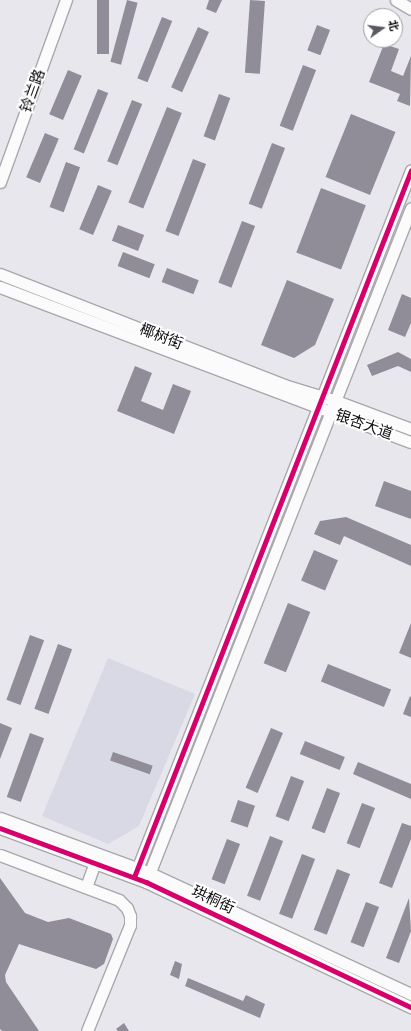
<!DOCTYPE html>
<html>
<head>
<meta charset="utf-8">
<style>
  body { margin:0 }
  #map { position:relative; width:411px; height:1031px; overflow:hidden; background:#e7e7ed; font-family:Jost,"Noto Sans SC",sans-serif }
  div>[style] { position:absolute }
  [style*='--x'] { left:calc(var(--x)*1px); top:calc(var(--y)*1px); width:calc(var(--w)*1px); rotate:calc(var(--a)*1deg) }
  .built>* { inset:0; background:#d9d9e5 }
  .building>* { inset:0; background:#918d98; transform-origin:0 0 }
  .roads { filter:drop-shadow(1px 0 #a8a8ad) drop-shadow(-1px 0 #a8a8ad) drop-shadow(0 1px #a8a8ad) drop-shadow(0 -1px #a8a8ad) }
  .minor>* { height:11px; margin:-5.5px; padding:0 5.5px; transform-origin:5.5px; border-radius:5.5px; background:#fbfbfc }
  .cycleway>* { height:5px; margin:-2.5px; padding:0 2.5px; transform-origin:2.5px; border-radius:2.5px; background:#d6006c }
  span { translate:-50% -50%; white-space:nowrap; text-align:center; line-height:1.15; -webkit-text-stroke:4px #fff; paint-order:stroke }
  .street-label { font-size:15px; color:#0f0f12 }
  .north { position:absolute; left:363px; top:8px; width:40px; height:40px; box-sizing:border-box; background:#fff; border:1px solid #9f9fa0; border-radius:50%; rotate:76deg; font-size:11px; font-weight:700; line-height:16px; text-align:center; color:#0f0f12 }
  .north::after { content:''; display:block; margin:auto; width:14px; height:18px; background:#5b5b5f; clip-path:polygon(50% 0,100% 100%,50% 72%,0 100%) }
</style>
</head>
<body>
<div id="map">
  <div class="built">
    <div style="clip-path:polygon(108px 658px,195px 694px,139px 826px,108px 844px,42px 816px)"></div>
  </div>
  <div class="building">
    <div style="left:97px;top:0;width:12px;height:54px"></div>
    <div style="left:127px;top:0;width:11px;height:64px;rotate:15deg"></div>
    <div style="clip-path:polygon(209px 0,222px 0,216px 13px,206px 9px)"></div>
    <div style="left:250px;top:0;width:15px;height:73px;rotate:4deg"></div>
    <div style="left:162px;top:17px;width:11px;height:66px;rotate:22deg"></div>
    <div style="left:317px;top:25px;width:14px;height:27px;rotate:21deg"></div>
    <div style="left:198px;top:27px;width:12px;height:66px;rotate:24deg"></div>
    <div style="clip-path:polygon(384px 44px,399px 49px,391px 71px,403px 76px,411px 56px,410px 106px,397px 101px,400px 94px,369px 82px)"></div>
    <div style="left:303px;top:65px;width:14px;height:65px;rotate:21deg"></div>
    <div style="left:68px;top:70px;width:15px;height:48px;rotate:23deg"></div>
    <div style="left:98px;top:89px;width:11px;height:65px;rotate:22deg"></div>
    <div style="left:219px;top:94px;width:12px;height:45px;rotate:20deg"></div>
    <div style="left:132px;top:100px;width:11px;height:66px;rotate:22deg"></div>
    <div style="left:167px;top:107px;width:16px;height:103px;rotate:22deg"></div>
    <div style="left:351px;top:114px;width:48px;height:68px;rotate:22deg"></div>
    <div style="left:45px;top:133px;width:15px;height:48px;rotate:23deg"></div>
    <div style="left:272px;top:143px;width:14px;height:65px;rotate:21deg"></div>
    <div style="left:193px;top:159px;width:14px;height:77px;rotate:21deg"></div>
    <div style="left:66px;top:162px;width:15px;height:48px;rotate:20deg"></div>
    <div style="left:98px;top:185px;width:15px;height:48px;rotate:23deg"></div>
    <div style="left:321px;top:188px;width:48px;height:69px;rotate:21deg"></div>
    <div style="left:242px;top:221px;width:14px;height:66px;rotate:21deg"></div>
    <div style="left:118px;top:225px;width:28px;height:17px;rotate:21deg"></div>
    <div style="left:123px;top:252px;width:34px;height:15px;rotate:21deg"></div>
    <div style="left:167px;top:268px;width:34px;height:15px;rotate:21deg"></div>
    <div style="clip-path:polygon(287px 280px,334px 299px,315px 345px,294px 358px,261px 345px)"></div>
    <div style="clip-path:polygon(402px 294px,411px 298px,411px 323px,405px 337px,388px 330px)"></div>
    <div style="clip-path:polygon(398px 352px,411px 359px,411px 372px,398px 366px,372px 376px,367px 365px)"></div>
    <div style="clip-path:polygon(135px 366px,152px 373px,141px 401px,163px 410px,173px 384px,191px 391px,174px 434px,117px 411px)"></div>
    <div style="clip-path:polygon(384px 481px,411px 491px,411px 519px,375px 506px)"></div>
    <div style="clip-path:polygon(346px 517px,411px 545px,411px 566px,344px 536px,340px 545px,314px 534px,320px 521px)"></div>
    <div style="left:314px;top:550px;width:26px;height:33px;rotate:23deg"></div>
    <div style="left:288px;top:603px;width:24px;height:65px;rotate:22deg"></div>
    <div style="clip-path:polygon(411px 623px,411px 658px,399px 653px)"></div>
    <div style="left:30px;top:635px;width:15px;height:69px;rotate:20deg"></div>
    <div style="left:58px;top:644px;width:15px;height:69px;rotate:20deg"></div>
    <div style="left:328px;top:664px;width:68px;height:19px;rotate:22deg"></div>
    <div style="clip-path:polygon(410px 696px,411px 697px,411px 717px,403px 714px)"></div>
    <div style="clip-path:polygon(0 723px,12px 728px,0 759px)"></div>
    <div style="left:271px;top:728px;width:13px;height:65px;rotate:23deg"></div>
    <div style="left:30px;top:733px;width:15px;height:68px;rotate:20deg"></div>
    <div style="left:305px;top:741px;width:43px;height:14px;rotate:22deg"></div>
    <div style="left:113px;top:752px;width:42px;height:9px;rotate:19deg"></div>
    <div style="clip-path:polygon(358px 762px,411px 784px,411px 799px,353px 774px)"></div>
    <div style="left:291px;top:776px;width:14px;height:43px;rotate:21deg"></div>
    <div style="left:327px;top:788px;width:14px;height:43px;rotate:21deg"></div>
    <div style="left:238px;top:800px;width:18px;height:23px;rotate:19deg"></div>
    <div style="left:362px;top:803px;width:14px;height:43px;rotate:21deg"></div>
    <div style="clip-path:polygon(402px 823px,411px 826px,411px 839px,392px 888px,379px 883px)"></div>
    <div style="left:270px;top:836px;width:14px;height:64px;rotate:21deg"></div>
    <div style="left:227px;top:839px;width:14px;height:43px;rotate:21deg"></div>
    <div style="left:302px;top:854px;width:14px;height:64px;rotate:21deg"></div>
    <div style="left:337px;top:869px;width:14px;height:65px;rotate:21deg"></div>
    <div style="clip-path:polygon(0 878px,25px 913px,48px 922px,69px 918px,111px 934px,113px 939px,104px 964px,96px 969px,19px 944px,5px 975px,6px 982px,39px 1031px,2px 1031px,0 1029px)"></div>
    <div style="clip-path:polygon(409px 898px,411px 931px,399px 963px,386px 958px)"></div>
    <div style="left:366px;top:902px;width:14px;height:43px;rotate:21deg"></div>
    <div style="clip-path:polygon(175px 961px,182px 964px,179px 979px,170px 975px)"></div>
    <div style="clip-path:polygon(188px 978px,243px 1001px,246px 995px,265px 1004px,260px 1018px,185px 986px)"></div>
    <div style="clip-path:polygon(124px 1023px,129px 1031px,118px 1031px,116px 1029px)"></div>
  </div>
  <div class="roads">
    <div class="minor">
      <div style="--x:396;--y:0;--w:17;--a:31"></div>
      <div style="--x:0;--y:182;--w:194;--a:-70.1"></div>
      <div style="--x:0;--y:274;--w:305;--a:21.3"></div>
      <div style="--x:284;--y:385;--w:54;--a:17.1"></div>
      <div style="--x:336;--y:401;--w:80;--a:20.5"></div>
      <div style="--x:0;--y:287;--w:439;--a:20.7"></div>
      <div style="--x:0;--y:818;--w:160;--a:20.1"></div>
      <div style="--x:150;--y:873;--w:288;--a:24.9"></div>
      <div style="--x:0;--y:828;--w:156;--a:20.3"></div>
      <div style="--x:146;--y:882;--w:293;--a:25.3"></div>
      <div style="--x:0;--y:855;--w:127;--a:20.7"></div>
      <div style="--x:119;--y:900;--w:11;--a:45"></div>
      <div style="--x:127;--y:908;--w:9;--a:69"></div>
      <div style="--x:130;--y:916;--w:9;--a:90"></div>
      <div style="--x:130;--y:925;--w:114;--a:112.1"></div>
      <div style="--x:134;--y:877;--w:759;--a:-68.6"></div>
      <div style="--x:146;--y:882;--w:724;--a:-68.54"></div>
      <div style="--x:86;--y:887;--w:27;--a:-70"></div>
    </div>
  </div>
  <div class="cycleway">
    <div style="--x:0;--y:828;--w:156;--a:20.3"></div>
    <div style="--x:146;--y:882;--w:293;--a:25.3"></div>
    <div style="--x:134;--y:877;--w:759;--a:-68.6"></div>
  </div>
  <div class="street-label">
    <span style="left:33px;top:91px;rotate:-70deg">铃兰路</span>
    <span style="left:161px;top:337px;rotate:21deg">椰树街</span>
    <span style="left:364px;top:425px;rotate:20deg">银杏大道</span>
    <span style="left:213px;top:900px;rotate:25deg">珙桐街</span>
  </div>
  <div class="north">北</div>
</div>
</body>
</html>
